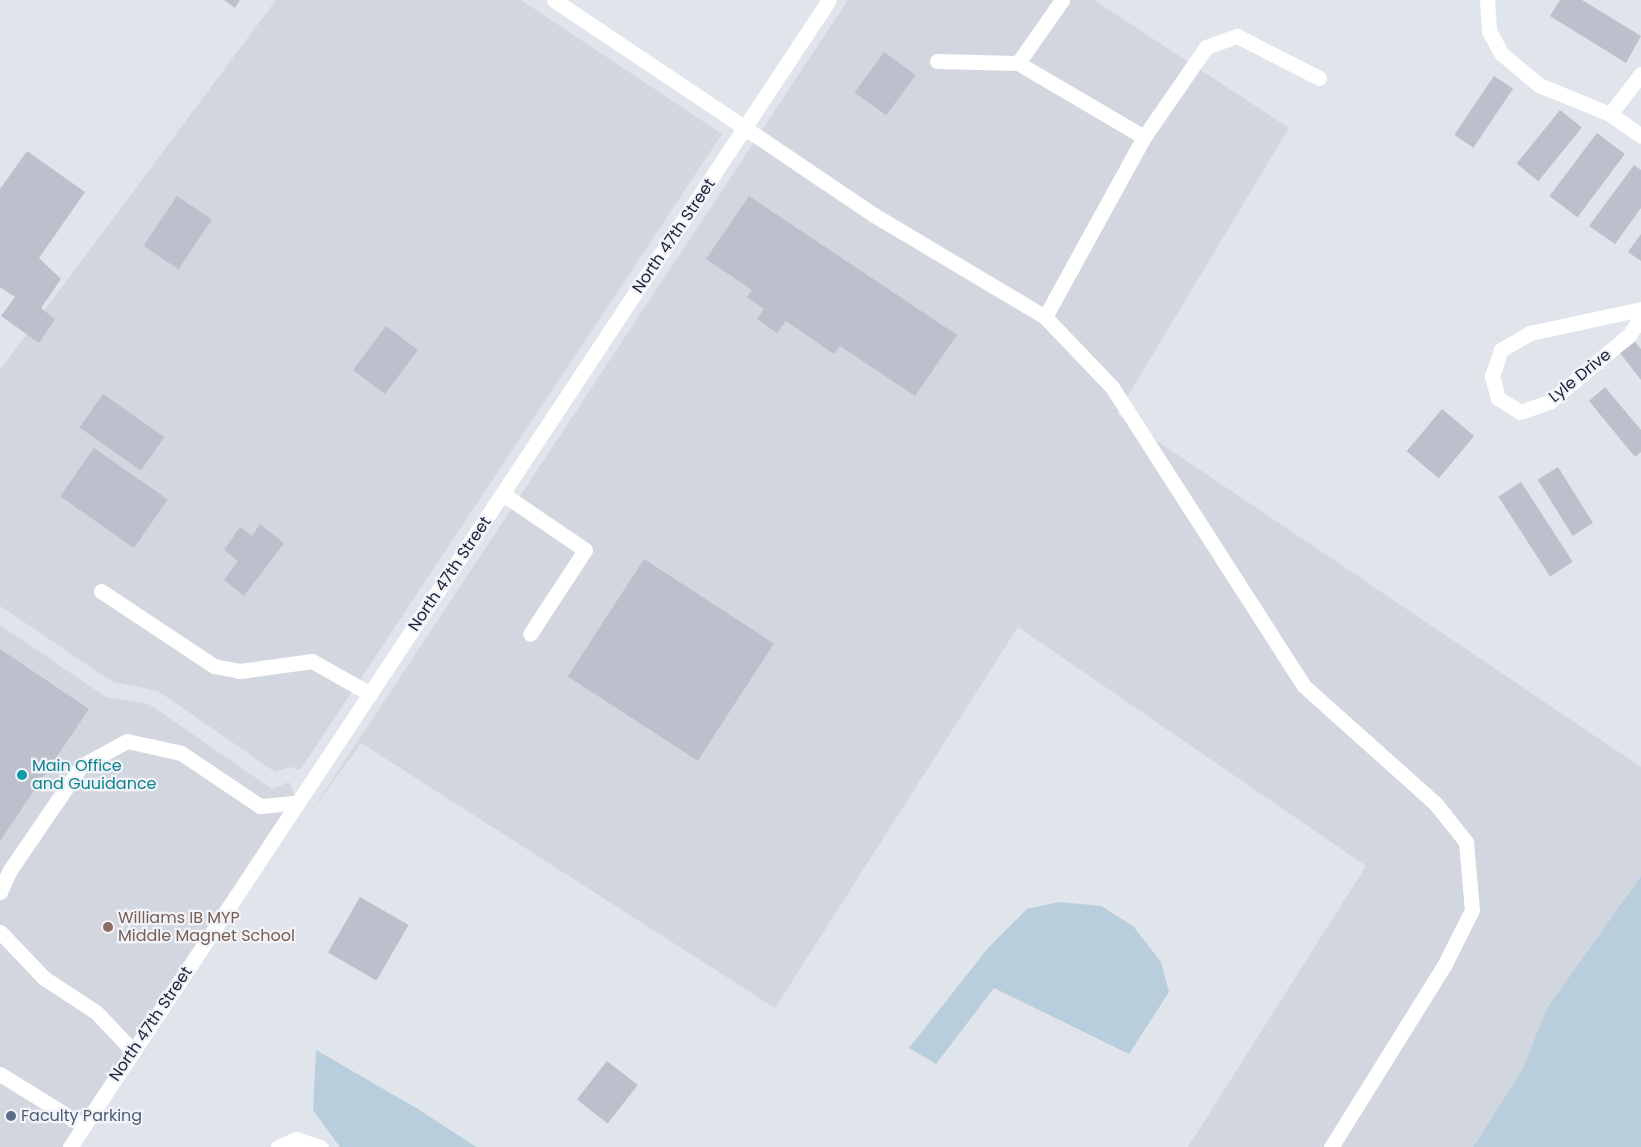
<!DOCTYPE html>
<html>
<head>
<meta charset="utf-8">
<style>
  body { margin:0 }
  #map { position:relative; width:1641px; height:1147px; overflow:hidden; background:#e0e4eb; font-family:Poppins,sans-serif }
  div>[style] { position:absolute }
  [style*='--x'] { left:calc(var(--x)*1px); top:calc(var(--y)*1px); width:calc(var(--w)*1px); rotate:calc(var(--a)*1deg) }
  .built>* { inset:0; background:#d2d6df }
  .green>* { inset:0; background:#b9cedd }
  .building>* { inset:0; background:#bdc0cc; transform-origin:0 0 }
  .lane>* { height:15px; margin:-7.5px; padding:0 7.5px; transform-origin:7.5px; border-radius:7.5px; background:#fff }
  .street>* { height:15px; margin:-7.5px; padding:0 7.5px; transform-origin:7.5px; border-radius:7.5px; background:#fff }
  .dots>* { width:14px; height:14px; translate:-50% -50%; box-sizing:border-box; border:2px solid #f1f3f8; border-radius:50% }
  span { translate:-50% -50%; white-space:nowrap; text-align:center; line-height:1.15; -webkit-text-stroke:4.5px #f1f3f8; paint-order:stroke }
  .street-label { font-size:16px; color:#21243c }
  .culture-label { font-size:16px; color:#0d838f }
  .left { translate:0 -50%; text-align:left }
  .education-label { font-size:16px; color:#785e54 }
  .service-label { font-size:16px; color:#4e5e75 }
</style>
</head>
<body>
<div id="map">
  <div class="built">
    <div style="clip-path:polygon(276px 0,521px 0,722px 134px,300px 770px,290px 767px,275px 772px,158px 691px,113px 682px,0 606px,0 370px)"></div>
    <div style="clip-path:polygon(848px 0,1094px 0,1289px 128px,1117px 414px,1641px 767px,1641px 876px,1547px 1008px,1522px 1070px,1473px 1147px,1188px 1147px,1366px 866px,1018px 627px,775px 1008px,361px 743px,307px 818px)"></div>
    <div style="clip-path:polygon(0 625px,106px 697px,149px 704px,272px 789px,289px 782px,298px 803px,70px 1147px,0 1147px)"></div>
  </div>
  <div class="green">
    <div style="clip-path:polygon(1641px 876px,1641px 1147px,1473px 1147px,1522px 1070px,1547px 1008px)"></div>
    <div style="clip-path:polygon(1059px 902px,1101px 906px,1133px 926px,1161px 962px,1169px 992px,1129px 1054px,994px 988px,936px 1064px,909px 1048px,988px 948px,1027px 909px)"></div>
    <div style="clip-path:polygon(316px 1050px,418px 1109px,476px 1147px,340px 1147px,313px 1110px)"></div>
  </div>
  <div class="building">
    <div style="clip-path:polygon(224px 0,240px 0,235px 8px)"></div>
    <div style="clip-path:polygon(1560px 0,1582px 0,1641px 36px,1626px 63px,1550px 16px)"></div>
    <div style="left:884px;top:52px;width:39px;height:50px;rotate:36deg"></div>
    <div style="left:1494px;top:76px;width:23px;height:71px;rotate:34deg"></div>
    <div style="left:1560px;top:110px;width:28px;height:69px;rotate:39deg"></div>
    <div style="left:1597px;top:133px;width:35px;height:79px;rotate:37deg"></div>
    <div style="clip-path:polygon(27px 151px,85px 192px,39px 258px,61px 279px,41px 308px,55px 319px,39px 343px,1px 316px,15px 297px,0 287px,0 189px)"></div>
    <div style="clip-path:polygon(1634px 165px,1641px 170px,1641px 208px,1615px 244px,1589px 226px)"></div>
    <div style="left:177px;top:196px;width:42px;height:60px;rotate:34deg"></div>
    <div style="clip-path:polygon(749px 196px,957px 335px,915px 396px,840px 346px,834px 354px,786px 321px,777px 333px,757px 319px,764px 309px,747px 297px,752px 290px,706px 259px)"></div>
    <div style="clip-path:polygon(1641px 234px,1641px 261px,1628px 252px)"></div>
    <div style="left:386px;top:326px;width:40px;height:55px;rotate:37deg"></div>
    <div style="clip-path:polygon(1635px 342px,1641px 349px,1641px 380px,1620px 353px)"></div>
    <div style="clip-path:polygon(1605px 387px,1641px 430px,1641px 452px,1635px 457px,1589px 401px)"></div>
    <div style="left:103px;top:394px;width:75px;height:41px;rotate:35deg"></div>
    <div style="left:1442px;top:409px;width:42px;height:55px;rotate:40deg"></div>
    <div style="left:94px;top:448px;width:90px;height:59px;rotate:35deg"></div>
    <div style="left:1558px;top:467px;width:66px;height:24px;rotate:58deg"></div>
    <div style="left:1521px;top:482px;width:95px;height:27px;rotate:57deg"></div>
    <div style="clip-path:polygon(260px 524px,284px 543px,244px 596px,224px 580px,238px 561px,224px 550px,240px 527px,252px 536px)"></div>
    <div style="left:644px;top:559px;width:155px;height:140px;rotate:33deg"></div>
    <div style="clip-path:polygon(0 649px,89px 709px,0 841px)"></div>
    <div style="left:360px;top:897px;width:56px;height:64px;rotate:30deg"></div>
    <div style="left:607px;top:1061px;width:39px;height:49px;rotate:38deg"></div>
  </div>
  <div class="lane">
    <div style="--x:1018;--y:63;--w:77;--a:-55.1"></div>
    <div style="--x:745;--y:128;--w:156;--a:34"></div>
    <div style="--x:874;--y:215;--w:199;--a:30.8"></div>
    <div style="--x:1045;--y:317;--w:205;--a:-61.2"></div>
    <div style="--x:1144;--y:137;--w:146;--a:-149.6"></div>
    <div style="--x:1018;--y:63;--w:81;--a:-178.6"></div>
    <div style="--x:1144;--y:137;--w:109;--a:-55.4"></div>
    <div style="--x:1206;--y:47;--w:33;--a:-20"></div>
    <div style="--x:1237;--y:36;--w:92;--a:27.1"></div>
    <div style="--x:1045;--y:317;--w:97;--a:46.3"></div>
    <div style="--x:1112;--y:387;--w:355;--a:57.3"></div>
    <div style="--x:1304;--y:686;--w:176;--a:41.8"></div>
    <div style="--x:1435;--y:803;--w:50;--a:51.5"></div>
    <div style="--x:1466;--y:842;--w:68;--a:85"></div>
    <div style="--x:1472;--y:910;--w:60;--a:116.6"></div>
    <div style="--x:1445;--y:964;--w:216;--a:121.9"></div>
    <div style="--x:503;--y:494;--w:99;--a:34.3"></div>
    <div style="--x:585;--y:550;--w:100;--a:123.2"></div>
    <div style="--x:101;--y:591;--w:136;--a:33.6"></div>
    <div style="--x:214;--y:666;--w:26;--a:11"></div>
    <div style="--x:240;--y:671;--w:73;--a:-7.9"></div>
    <div style="--x:312;--y:661;--w:67;--a:29.6"></div>
    <div style="--x:0;--y:892;--w:24;--a:-66"></div>
    <div style="--x:10;--y:870;--w:126;--a:-55.7"></div>
    <div style="--x:81;--y:766;--w:52;--a:-28.5"></div>
    <div style="--x:127;--y:741;--w:55;--a:12.5"></div>
    <div style="--x:181;--y:753;--w:95;--a:33.9"></div>
    <div style="--x:260;--y:806;--w:38;--a:-5"></div>
    <div style="--x:0;--y:932;--w:64;--a:46.3"></div>
    <div style="--x:44;--y:978;--w:62;--a:33.2"></div>
    <div style="--x:96;--y:1012;--w:54;--a:46.5"></div>
    <div style="--x:278;--y:1147;--w:20;--a:-24"></div>
    <div style="--x:296;--y:1139;--w:26;--a:18"></div>
  </div>
  <div class="street">
    <div style="--x:554;--y:0;--w:230;--a:33.8"></div>
    <div style="--x:1487;--y:0;--w:31;--a:86"></div>
    <div style="--x:1489;--y:31;--w:26;--a:61"></div>
    <div style="--x:1502;--y:54;--w:48;--a:40"></div>
    <div style="--x:1539;--y:85;--w:77;--a:22.2"></div>
    <div style="--x:1610;--y:114;--w:38;--a:35"></div>
    <div style="--x:1610;--y:114;--w:51;--a:-52.2"></div>
    <div style="--x:1641;--y:309;--w:114;--a:167.8"></div>
    <div style="--x:1530;--y:333;--w:34;--a:150"></div>
    <div style="--x:1501;--y:350;--w:28;--a:109"></div>
    <div style="--x:1492;--y:376;--w:23;--a:75"></div>
    <div style="--x:1498;--y:398;--w:26;--a:32"></div>
    <div style="--x:1520;--y:412;--w:31;--a:-19"></div>
    <div style="--x:1549;--y:402;--w:104;--a:-39.9"></div>
    <div style="--x:1629;--y:335;--w:21;--a:-55"></div>
    <div style="--x:0;--y:1074;--w:99;--a:31.8"></div>
    <div style="--x:70;--y:1147;--w:1375;--a:-56.51"></div>
  </div>
  <div class="dots">
    <div style="left:22px;top:775px;background:#0f9aa8"></div>
    <div style="left:108px;top:927px;background:#8d6e63"></div>
    <div style="left:11px;top:1116px;background:#5c6f8a"></div>
  </div>
  <div class="street-label">
    <span style="left:674px;top:236px;rotate:-56deg">North 47th Street</span>
    <span style="left:1580px;top:376px;rotate:-39deg">Lyle Drive</span>
    <span style="left:450px;top:574px;rotate:-56deg">North 47th Street</span>
    <span style="left:151px;top:1024px;rotate:-56deg">North 47th Street</span>
  </div>
  <div class="culture-label">
    <span class="left" style="left:32px;top:775px">Main Office<br>and Guuidance</span>
  </div>
  <div class="education-label">
    <span class="left" style="left:118px;top:927px">Williams IB MYP<br>Middle Magnet School</span>
  </div>
  <div class="service-label">
    <span class="left" style="left:21px;top:1116px">Faculty Parking</span>
  </div>
</div>
</body>
</html>
